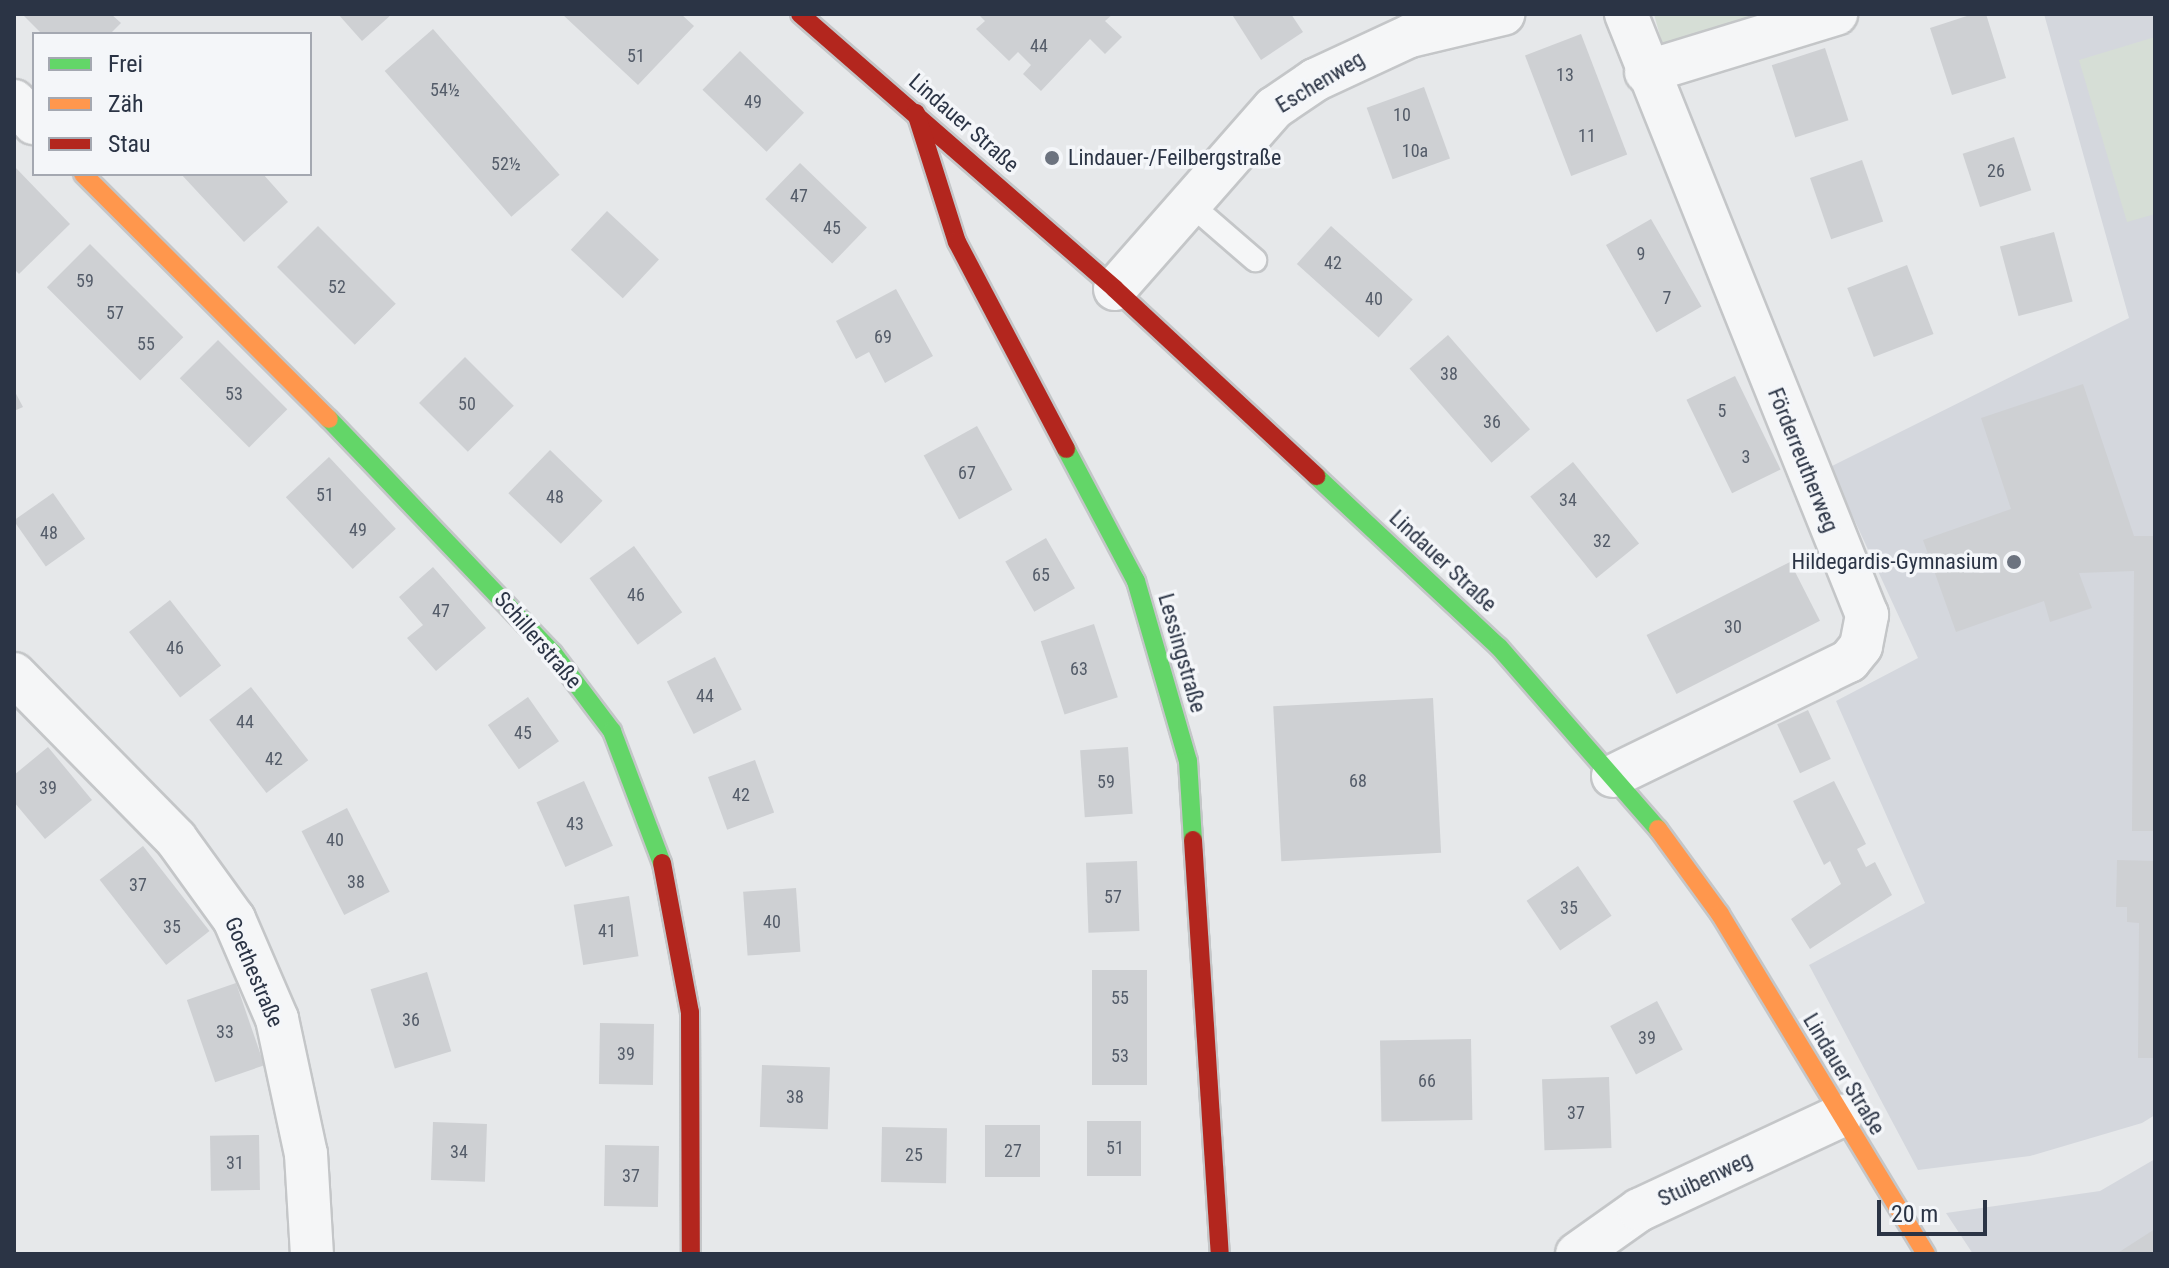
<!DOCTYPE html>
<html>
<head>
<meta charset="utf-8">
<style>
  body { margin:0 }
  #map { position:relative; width:2169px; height:1268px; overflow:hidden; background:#e6e8ea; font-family:"Roboto Condensed",sans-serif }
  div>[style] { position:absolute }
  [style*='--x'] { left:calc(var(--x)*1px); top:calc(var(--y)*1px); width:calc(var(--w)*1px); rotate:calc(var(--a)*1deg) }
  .built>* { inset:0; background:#d4d7dd }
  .green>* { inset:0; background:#d6ded6 }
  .building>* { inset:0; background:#ced0d3; transform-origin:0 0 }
  .roads { filter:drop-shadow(2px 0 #c4c6c8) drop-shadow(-2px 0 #c4c6c8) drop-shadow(0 2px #c4c6c8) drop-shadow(0 -2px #c4c6c8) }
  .lane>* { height:22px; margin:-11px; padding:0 11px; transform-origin:11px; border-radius:11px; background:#f5f6f7 }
  .street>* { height:42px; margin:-21px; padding:0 21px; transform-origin:21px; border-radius:21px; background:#f5f6f7 }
  .fast>* { height:18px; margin:-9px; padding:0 9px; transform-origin:9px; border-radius:9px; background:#63d668 }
  .slow>* { height:18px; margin:-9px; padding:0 9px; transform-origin:9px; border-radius:9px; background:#ff974d }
  .jam>* { height:18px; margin:-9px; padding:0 9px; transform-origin:9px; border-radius:9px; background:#b3261e }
  .dots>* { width:22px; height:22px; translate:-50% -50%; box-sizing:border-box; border:4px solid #f4f6f9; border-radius:50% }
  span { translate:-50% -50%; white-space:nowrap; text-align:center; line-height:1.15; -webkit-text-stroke:7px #f4f6f9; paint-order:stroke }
  .number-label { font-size:18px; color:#545c69 }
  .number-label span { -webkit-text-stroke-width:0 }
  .street-label { font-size:22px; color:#2b3445 }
  .poi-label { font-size:22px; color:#2b3445 }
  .left { translate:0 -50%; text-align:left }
  .right { translate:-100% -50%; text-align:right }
  .frame { position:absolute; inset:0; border:16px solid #2b3445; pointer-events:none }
  .legend { position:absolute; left:32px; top:32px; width:280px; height:144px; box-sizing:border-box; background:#f4f6f9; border:2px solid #a4a8b1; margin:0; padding:10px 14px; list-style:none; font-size:24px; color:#2b3445 }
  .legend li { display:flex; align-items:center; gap:16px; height:40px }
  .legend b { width:40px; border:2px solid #a4a8b1 }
  .scale { position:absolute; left:1877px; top:1200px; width:110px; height:36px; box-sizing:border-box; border:4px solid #2b3445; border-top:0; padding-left:10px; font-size:24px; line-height:28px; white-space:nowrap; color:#2b3445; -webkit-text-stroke:6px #f4f6f9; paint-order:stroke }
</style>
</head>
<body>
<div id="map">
  <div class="built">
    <div style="clip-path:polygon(2044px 14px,2155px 14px,2155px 1115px,2142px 1123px,2030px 1156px,1918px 1170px,1809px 965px,1925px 903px,1836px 701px,1918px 658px,1830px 467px,2129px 318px)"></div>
    <div style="clip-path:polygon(2155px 1159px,2155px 1254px,1973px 1254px,1946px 1213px,2100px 1191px)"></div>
  </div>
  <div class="green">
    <div style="clip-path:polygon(1654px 14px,1785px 14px,1663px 47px)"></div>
    <div style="clip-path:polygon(2155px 37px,2155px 214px,2127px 222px,2079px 60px)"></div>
  </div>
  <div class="building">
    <div style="clip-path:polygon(22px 14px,111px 14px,121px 23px,110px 34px,42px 34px)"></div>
    <div style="clip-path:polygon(338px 14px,392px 14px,362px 41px)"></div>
    <div style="clip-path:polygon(562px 14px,681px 14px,694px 26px,638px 85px)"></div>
    <div style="clip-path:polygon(978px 14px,1113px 14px,1105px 21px,1122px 37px,1105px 54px,1090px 39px,1041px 91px,1023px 74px,1031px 65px,1018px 52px,1009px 61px,976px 29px,985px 21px)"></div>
    <div style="clip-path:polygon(1236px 14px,1291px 14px,1303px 32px,1261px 60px,1233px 16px)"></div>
    <div style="clip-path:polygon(1973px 14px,1986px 14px,2006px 78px,1952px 95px,1930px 28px)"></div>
    <div style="left:433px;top:29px;width:193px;height:64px;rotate:49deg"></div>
    <div style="left:1581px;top:34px;width:129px;height:60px;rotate:69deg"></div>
    <div style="left:1825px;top:48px;width:76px;height:56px;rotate:72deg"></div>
    <div style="left:740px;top:51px;width:89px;height:54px;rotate:44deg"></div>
    <div style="left:1424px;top:87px;width:76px;height:61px;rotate:70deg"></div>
    <div style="left:2014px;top:137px;width:56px;height:54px;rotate:72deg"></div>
    <div style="left:1862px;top:160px;width:65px;height:55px;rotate:71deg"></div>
    <div style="left:800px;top:163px;width:93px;height:50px;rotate:44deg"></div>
    <div style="clip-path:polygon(14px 166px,70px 224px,19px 274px,14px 269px)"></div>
    <div style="clip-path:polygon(181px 174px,263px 174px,288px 202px,244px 242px)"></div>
    <div style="left:607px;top:211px;width:71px;height:53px;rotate:43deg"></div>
    <div style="left:1651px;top:219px;width:101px;height:52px;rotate:60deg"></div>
    <div style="left:318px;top:226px;width:110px;height:58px;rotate:45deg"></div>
    <div style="left:1331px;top:226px;width:110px;height:51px;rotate:42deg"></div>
    <div style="left:2054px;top:232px;width:72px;height:56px;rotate:75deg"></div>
    <div style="left:90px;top:244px;width:132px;height:61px;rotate:45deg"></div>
    <div style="left:1907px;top:265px;width:74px;height:64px;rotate:69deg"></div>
    <div style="clip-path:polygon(896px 289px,933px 356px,885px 383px,869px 352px,856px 359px,836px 321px)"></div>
    <div style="left:1448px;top:335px;width:125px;height:51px;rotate:49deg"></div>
    <div style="left:218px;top:340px;width:98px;height:54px;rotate:45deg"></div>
    <div style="left:465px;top:357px;width:69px;height:65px;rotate:45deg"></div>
    <div style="left:1735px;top:376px;width:104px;height:54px;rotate:64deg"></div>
    <div style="clip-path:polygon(2083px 384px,2134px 536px,2155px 536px,2155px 831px,2132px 831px,2134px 571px,2079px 573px,2092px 608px,2050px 622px,2044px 601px,1956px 632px,1923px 540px,2011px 509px,1981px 418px)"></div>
    <div style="clip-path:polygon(14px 390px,23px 407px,14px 411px)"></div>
    <div style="left:977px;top:426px;width:73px;height:61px;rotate:61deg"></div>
    <div style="left:550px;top:450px;width:73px;height:60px;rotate:44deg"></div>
    <div style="left:329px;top:457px;width:98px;height:59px;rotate:47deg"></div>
    <div style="left:1573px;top:462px;width:105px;height:55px;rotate:51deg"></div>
    <div style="left:53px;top:493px;width:56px;height:48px;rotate:55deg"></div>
    <div style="left:1046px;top:538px;width:58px;height:47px;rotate:60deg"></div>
    <div style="left:634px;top:546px;width:82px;height:55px;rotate:54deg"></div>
    <div style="left:1790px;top:562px;width:66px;height:161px;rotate:63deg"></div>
    <div style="clip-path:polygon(433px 567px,486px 628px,436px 671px,407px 638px,423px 625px,399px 597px)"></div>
    <div style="left:170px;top:600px;width:83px;height:52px;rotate:52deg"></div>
    <div style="left:1094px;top:624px;width:77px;height:56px;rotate:72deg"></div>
    <div style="left:715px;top:657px;width:59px;height:54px;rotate:63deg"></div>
    <div style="left:251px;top:687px;width:93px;height:53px;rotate:52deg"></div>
    <div style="left:528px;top:697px;width:54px;height:49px;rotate:55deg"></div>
    <div style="left:1433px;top:698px;width:155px;height:160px;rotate:87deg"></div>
    <div style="left:1808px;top:710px;width:54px;height:34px;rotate:65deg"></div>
    <div style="clip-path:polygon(48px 747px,92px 800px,45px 839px,14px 802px,14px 775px)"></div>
    <div style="left:1128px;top:747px;width:67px;height:48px;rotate:86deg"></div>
    <div style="left:755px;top:760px;width:56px;height:50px;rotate:70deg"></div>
    <div style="left:584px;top:781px;width:71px;height:52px;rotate:66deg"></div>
    <div style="clip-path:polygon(1834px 781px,1866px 844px,1857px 849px,1866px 867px,1875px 862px,1892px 895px,1810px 949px,1791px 919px,1841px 884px,1830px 861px,1824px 865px,1793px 801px)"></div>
    <div style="left:347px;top:808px;width:94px;height:51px;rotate:63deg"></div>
    <div style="left:143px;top:846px;width:108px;height:55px;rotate:52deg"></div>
    <div style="clip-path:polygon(2117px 860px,2155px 861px,2155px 1058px,2138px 1058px,2139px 923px,2127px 922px,2127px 907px,2116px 907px)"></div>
    <div style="left:1137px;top:861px;width:70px;height:51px;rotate:88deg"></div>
    <div style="left:1578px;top:866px;width:60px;height:62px;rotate:56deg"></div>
    <div style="left:796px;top:888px;width:64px;height:53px;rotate:86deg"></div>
    <div style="left:629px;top:896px;width:61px;height:56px;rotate:81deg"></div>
    <div style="left:1092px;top:970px;width:55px;height:115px"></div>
    <div style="left:427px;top:972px;width:83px;height:59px;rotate:73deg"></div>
    <div style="left:236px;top:983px;width:87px;height:52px;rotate:71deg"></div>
    <div style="left:1657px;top:1001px;width:55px;height:53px;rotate:62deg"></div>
    <div style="left:600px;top:1023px;width:54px;height:61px;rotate:1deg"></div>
    <div style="left:1471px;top:1039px;width:81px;height:91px;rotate:89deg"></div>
    <div style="left:762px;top:1065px;width:68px;height:62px;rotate:2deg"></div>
    <div style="left:1609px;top:1077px;width:71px;height:67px;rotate:88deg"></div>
    <div style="left:1087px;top:1121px;width:54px;height:55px"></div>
    <div style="left:433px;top:1122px;width:54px;height:58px;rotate:2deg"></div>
    <div style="left:985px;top:1125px;width:55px;height:52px"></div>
    <div style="left:882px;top:1127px;width:65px;height:55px;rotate:1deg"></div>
    <div style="left:259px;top:1135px;width:55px;height:49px;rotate:89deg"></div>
    <div style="left:605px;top:1145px;width:54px;height:61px;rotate:1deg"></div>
    <div style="clip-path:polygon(2155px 1229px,2155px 1254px,2116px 1254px)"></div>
  </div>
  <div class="roads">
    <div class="lane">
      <div style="--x:1188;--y:202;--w:89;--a:40.9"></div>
    </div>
    <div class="street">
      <div style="--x:1646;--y:72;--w:199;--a:-17"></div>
      <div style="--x:14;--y:101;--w:30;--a:48"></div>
      <div style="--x:1115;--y:289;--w:241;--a:-48.7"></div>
      <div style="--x:1274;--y:108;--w:50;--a:-34.3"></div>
      <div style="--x:1315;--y:80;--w:105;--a:-24.9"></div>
      <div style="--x:1410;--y:36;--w:96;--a:-13.3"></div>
      <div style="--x:14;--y:674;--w:231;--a:45.5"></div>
      <div style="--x:176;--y:839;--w:99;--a:54.1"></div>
      <div style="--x:234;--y:919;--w:109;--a:66.7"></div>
      <div style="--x:277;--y:1019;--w:138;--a:77.9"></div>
      <div style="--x:306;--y:1154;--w:100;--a:86.6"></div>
      <div style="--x:1613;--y:776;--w:263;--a:-26"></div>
      <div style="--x:1849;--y:661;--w:19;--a:-51"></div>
      <div style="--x:1861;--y:646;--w:32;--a:-79"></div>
      <div style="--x:1867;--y:615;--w:648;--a:-111.85"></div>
      <div style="--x:1577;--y:1254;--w:76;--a:-35.4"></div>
      <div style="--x:1639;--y:1210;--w:223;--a:-25"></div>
    </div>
    <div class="fast">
      <div style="--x:329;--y:419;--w:324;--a:46.3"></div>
      <div style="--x:553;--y:653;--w:98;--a:52.9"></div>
      <div style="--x:612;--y:731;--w:141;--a:69.3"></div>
      <div style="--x:1066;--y:449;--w:149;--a:62.1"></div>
      <div style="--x:1136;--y:581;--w:187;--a:73.9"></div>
      <div style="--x:1188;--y:761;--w:79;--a:86.4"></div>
      <div style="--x:1316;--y:476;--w:250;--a:43.1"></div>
      <div style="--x:1499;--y:647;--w:242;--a:48.9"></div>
    </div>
    <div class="slow">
      <div style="--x:83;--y:174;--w:347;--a:44.9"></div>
      <div style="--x:1658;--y:829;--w:105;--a:53.9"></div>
      <div style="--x:1720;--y:914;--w:398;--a:58.8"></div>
    </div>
    <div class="jam">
      <div style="--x:800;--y:14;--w:418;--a:41.1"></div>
      <div style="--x:1115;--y:289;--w:275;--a:42.9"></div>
      <div style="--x:916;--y:113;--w:135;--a:72.4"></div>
      <div style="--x:957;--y:242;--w:234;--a:62.2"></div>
      <div style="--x:1193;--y:840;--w:415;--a:86.3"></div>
      <div style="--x:662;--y:863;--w:152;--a:79.4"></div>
      <div style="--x:690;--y:1012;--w:242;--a:89.8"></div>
    </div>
  </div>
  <div class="dots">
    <div style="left:1052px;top:158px;background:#6c737f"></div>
    <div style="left:2014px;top:562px;background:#6c737f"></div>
  </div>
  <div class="number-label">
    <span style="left:1039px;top:46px">44</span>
    <span style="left:636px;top:56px">51</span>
    <span style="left:1565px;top:75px">13</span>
    <span style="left:445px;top:90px">54½</span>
    <span style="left:753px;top:102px">49</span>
    <span style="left:1402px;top:115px">10</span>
    <span style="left:1587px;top:136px">11</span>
    <span style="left:1415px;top:151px">10a</span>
    <span style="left:506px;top:164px">52½</span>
    <span style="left:1996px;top:171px">26</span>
    <span style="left:799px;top:196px">47</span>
    <span style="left:832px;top:228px">45</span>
    <span style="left:1641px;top:254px">9</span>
    <span style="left:1333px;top:263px">42</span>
    <span style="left:85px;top:281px">59</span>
    <span style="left:337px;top:287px">52</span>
    <span style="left:1667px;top:298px">7</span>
    <span style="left:1374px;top:299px">40</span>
    <span style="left:115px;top:313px">57</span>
    <span style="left:883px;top:337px">69</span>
    <span style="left:146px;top:344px">55</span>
    <span style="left:1449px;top:374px">38</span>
    <span style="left:234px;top:394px">53</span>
    <span style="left:467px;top:404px">50</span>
    <span style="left:1722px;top:411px">5</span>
    <span style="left:1492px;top:422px">36</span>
    <span style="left:1746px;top:457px">3</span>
    <span style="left:967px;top:473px">67</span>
    <span style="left:325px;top:495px">51</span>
    <span style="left:555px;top:497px">48</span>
    <span style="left:1568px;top:500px">34</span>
    <span style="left:358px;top:530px">49</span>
    <span style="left:49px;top:533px">48</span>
    <span style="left:1602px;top:541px">32</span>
    <span style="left:1041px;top:575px">65</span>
    <span style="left:636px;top:595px">46</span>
    <span style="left:441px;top:611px">47</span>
    <span style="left:1733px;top:627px">30</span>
    <span style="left:175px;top:648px">46</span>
    <span style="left:1079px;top:669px">63</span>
    <span style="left:705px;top:696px">44</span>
    <span style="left:245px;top:722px">44</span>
    <span style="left:523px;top:733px">45</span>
    <span style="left:274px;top:759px">42</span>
    <span style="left:1358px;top:781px">68</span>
    <span style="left:1106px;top:782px">59</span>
    <span style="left:48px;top:788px">39</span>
    <span style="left:741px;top:795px">42</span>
    <span style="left:575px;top:824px">43</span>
    <span style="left:335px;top:840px">40</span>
    <span style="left:356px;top:882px">38</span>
    <span style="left:138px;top:885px">37</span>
    <span style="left:1113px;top:897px">57</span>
    <span style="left:1569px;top:908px">35</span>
    <span style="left:772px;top:922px">40</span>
    <span style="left:172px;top:927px">35</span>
    <span style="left:607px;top:931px">41</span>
    <span style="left:1120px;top:998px">55</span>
    <span style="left:411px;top:1020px">36</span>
    <span style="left:225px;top:1032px">33</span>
    <span style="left:1647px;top:1038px">39</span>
    <span style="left:626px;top:1054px">39</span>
    <span style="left:1120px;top:1056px">53</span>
    <span style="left:1427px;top:1081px">66</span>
    <span style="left:795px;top:1097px">38</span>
    <span style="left:1576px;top:1113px">37</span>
    <span style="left:1115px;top:1148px">51</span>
    <span style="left:1013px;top:1151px">27</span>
    <span style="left:459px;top:1152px">34</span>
    <span style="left:914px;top:1155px">25</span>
    <span style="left:235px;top:1163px">31</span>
    <span style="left:631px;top:1176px">37</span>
  </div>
  <div class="street-label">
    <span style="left:1320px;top:82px;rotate:-31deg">Eschenweg</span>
    <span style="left:964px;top:123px;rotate:41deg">Lindauer Straße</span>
    <span style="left:1803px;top:460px;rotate:68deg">Förderreutherweg</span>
    <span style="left:1443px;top:561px;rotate:43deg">Lindauer Straße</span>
    <span style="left:538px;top:640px;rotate:49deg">Schillerstraße</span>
    <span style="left:1182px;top:653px;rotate:74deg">Lessingstraße</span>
    <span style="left:254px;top:972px;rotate:67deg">Goethestraße</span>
    <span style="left:1844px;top:1074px;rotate:59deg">Lindauer Straße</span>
    <span style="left:1705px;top:1179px;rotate:-25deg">Stuibenweg</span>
  </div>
  <div class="poi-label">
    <span class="left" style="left:1068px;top:158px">Lindauer-/Feilbergstraße</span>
    <span class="right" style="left:1998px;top:562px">Hildegardis-Gymnasium</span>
  </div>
  <div class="frame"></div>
  <ul class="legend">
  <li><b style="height:10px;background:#63d668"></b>Frei</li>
  <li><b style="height:10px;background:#ff974d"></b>Zäh</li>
  <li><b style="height:10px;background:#b3261e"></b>Stau</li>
  </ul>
  <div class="scale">20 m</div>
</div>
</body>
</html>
